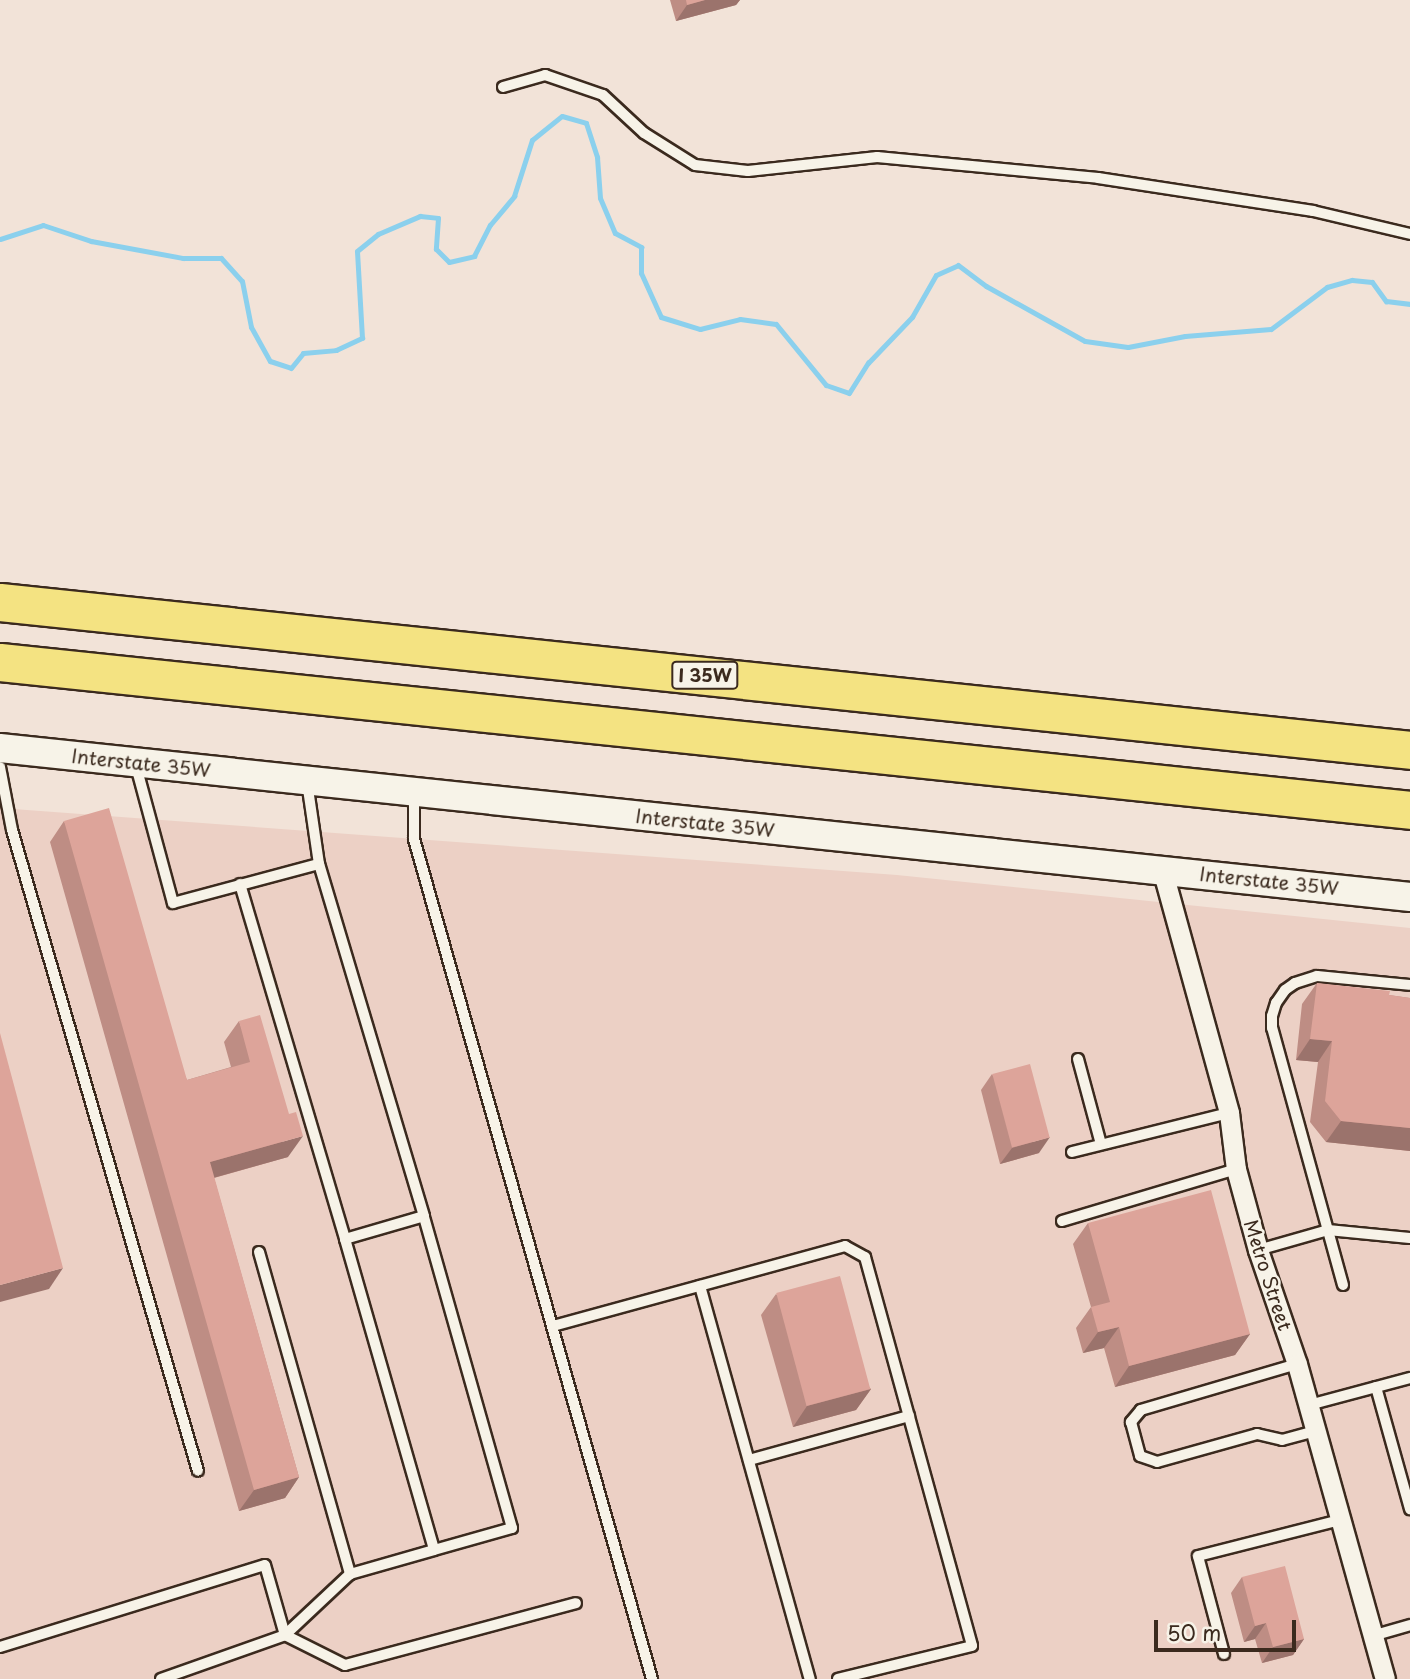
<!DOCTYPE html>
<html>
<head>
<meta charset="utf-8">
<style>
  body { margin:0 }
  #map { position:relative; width:1410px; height:1679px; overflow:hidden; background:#f2e3d8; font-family:"Playpen Sans",sans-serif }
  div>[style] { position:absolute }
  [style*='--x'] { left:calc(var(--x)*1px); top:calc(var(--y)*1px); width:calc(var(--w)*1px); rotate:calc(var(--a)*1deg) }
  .built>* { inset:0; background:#ecd0c5 }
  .stream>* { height:5px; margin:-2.5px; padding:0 2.5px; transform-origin:2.5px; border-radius:2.5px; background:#8bd0ed }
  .roads { filter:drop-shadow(2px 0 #3b2a1e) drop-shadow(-2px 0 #3b2a1e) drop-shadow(0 2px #3b2a1e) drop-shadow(0 -2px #3b2a1e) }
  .lane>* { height:10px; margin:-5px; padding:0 5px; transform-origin:5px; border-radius:5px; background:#f7f3e8 }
  .street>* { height:19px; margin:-9.5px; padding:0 9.5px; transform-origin:9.5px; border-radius:9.5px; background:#f7f3e8 }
  .secondary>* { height:28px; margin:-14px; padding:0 14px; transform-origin:14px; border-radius:14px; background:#f7f3e8 }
  .highway>* { height:37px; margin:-18.5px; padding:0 18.5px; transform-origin:18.5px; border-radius:18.5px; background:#f4e382 }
  .wall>* { inset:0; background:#be8d84 }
  .shaded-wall>* { inset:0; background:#9b736c }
  .building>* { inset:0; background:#dda49a; transform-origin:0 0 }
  span { translate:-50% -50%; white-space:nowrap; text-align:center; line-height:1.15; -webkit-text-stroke:5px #f7f3e8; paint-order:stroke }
  .shield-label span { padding:2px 5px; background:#f7f3e8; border:2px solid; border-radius:5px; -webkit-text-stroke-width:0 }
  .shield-label { font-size:18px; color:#3b2a1e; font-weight:700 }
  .street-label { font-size:19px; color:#3b2a1e }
  .scale { position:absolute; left:1154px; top:1620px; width:142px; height:32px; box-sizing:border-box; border:4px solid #3b2a1e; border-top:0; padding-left:9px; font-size:21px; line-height:24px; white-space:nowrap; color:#3b2a1e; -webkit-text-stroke:5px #f7f3e8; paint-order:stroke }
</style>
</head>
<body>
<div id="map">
  <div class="built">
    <div style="clip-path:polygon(0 808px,897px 875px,1410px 928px,1410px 1679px,0 1679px)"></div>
  </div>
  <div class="stream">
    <div style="--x:0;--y:239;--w:45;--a:-18"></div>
    <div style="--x:43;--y:225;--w:51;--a:18.4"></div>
    <div style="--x:91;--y:241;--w:94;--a:10.5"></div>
    <div style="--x:183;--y:258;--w:38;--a:0"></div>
    <div style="--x:221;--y:258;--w:31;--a:48"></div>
    <div style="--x:242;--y:281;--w:47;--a:78.9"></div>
    <div style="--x:251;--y:327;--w:39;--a:61"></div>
    <div style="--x:270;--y:361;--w:22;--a:18"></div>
    <div style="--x:291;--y:368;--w:19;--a:-51"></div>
    <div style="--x:303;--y:353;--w:33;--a:-5"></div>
    <div style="--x:336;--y:350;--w:29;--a:-25"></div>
    <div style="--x:362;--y:338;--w:87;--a:-93.3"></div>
    <div style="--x:357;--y:251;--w:27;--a:-39"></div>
    <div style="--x:378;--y:234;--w:46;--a:-23.2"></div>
    <div style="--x:420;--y:216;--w:18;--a:6"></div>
    <div style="--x:438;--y:218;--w:31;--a:94"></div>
    <div style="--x:436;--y:249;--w:18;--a:45"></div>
    <div style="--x:449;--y:262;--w:26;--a:-13"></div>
    <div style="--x:474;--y:256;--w:35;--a:-63"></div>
    <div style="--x:490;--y:225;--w:38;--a:-50"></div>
    <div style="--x:514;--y:196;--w:59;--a:-72.2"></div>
    <div style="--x:532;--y:140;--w:38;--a:-39"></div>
    <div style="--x:562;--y:116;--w:25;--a:16"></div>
    <div style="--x:586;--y:123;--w:36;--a:72"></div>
    <div style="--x:597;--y:157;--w:41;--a:85.8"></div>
    <div style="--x:600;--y:198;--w:38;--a:67"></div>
    <div style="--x:615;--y:233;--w:30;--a:28"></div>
    <div style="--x:641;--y:247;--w:26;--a:90"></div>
    <div style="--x:641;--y:273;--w:48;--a:65.6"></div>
    <div style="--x:661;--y:317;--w:41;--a:17.1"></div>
    <div style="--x:700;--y:329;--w:41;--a:-14"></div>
    <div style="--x:740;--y:319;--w:36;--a:8"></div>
    <div style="--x:776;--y:324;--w:79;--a:50.7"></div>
    <div style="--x:826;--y:385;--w:24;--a:19"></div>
    <div style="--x:849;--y:393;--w:36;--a:-58"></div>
    <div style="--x:868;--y:363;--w:64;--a:-46.3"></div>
    <div style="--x:912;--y:317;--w:48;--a:-60.3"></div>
    <div style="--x:936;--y:275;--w:24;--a:-24"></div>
    <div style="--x:958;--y:265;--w:35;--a:37"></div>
    <div style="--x:986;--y:286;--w:113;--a:29.1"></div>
    <div style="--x:1085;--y:341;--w:43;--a:7.9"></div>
    <div style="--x:1128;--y:347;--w:58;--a:-10.9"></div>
    <div style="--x:1185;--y:336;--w:86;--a:-4.7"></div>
    <div style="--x:1271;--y:329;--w:70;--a:-36.9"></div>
    <div style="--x:1327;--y:287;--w:26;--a:-16"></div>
    <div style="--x:1352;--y:280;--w:20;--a:6"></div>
    <div style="--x:1372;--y:282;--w:24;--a:54"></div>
    <div style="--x:1386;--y:301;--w:24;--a:7"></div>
  </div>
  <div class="roads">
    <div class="lane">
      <div style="--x:503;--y:87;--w:44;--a:-15.9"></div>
      <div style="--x:545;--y:75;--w:61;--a:19"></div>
      <div style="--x:603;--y:95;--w:56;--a:42.8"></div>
      <div style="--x:644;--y:133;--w:60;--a:32.1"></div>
      <div style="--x:695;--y:165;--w:53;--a:6.5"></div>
      <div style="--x:748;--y:171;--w:130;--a:-6.2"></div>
      <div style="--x:877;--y:157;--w:222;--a:5.4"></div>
      <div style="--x:1098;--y:178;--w:218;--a:8.7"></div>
      <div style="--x:1313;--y:211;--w:100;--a:13.3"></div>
      <div style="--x:136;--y:766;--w:142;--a:74.9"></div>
      <div style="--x:173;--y:903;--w:151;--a:-15"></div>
      <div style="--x:0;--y:767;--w:64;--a:79.2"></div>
      <div style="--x:12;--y:830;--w:667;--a:73.82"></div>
      <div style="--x:414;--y:794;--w:45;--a:90"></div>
      <div style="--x:414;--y:839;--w:873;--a:74.18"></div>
      <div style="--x:240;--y:884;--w:370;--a:73.5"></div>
      <div style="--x:345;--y:1239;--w:82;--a:-16.2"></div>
      <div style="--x:424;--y:1216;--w:367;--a:-106.6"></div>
      <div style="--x:319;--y:864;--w:83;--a:-98.3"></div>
      <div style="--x:1078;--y:1059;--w:88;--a:74.9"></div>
      <div style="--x:1072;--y:1152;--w:162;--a:-14"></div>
      <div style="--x:1062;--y:1221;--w:182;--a:-16.6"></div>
      <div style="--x:345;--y:1239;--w:323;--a:74"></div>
      <div style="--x:434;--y:1550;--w:81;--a:-15.8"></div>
      <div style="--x:512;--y:1528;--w:324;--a:-105.8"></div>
      <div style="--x:1258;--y:1250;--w:73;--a:-15.9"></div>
      <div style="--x:1328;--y:1230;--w:82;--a:5.6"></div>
      <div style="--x:259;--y:1252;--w:335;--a:74.2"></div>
      <div style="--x:1343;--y:1285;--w:267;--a:-105.4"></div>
      <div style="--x:1272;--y:1028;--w:12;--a:-90"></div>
      <div style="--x:1272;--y:1016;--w:14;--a:-73"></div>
      <div style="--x:1276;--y:1003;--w:16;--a:-55"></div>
      <div style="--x:1285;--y:990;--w:12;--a:-35"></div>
      <div style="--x:1295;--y:983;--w:23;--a:-18"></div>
      <div style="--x:1317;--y:976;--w:93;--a:5.5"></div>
      <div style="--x:700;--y:1286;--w:408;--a:74.4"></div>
      <div style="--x:553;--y:1326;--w:303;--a:-15.3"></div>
      <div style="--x:845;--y:1246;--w:23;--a:29"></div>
      <div style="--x:865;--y:1257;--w:403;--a:74.6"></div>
      <div style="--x:972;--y:1646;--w:138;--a:166.2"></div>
      <div style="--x:1297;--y:1364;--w:163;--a:163.6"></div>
      <div style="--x:1141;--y:1410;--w:16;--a:130"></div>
      <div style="--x:1131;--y:1422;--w:35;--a:75"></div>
      <div style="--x:1140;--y:1456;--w:18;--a:19"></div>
      <div style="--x:1157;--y:1462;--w:104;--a:-15.6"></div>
      <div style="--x:1257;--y:1434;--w:26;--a:13"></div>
      <div style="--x:1282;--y:1440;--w:35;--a:-15"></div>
      <div style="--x:1376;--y:1387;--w:127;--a:74.4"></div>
      <div style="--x:1309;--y:1405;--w:105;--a:-15"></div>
      <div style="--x:749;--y:1460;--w:166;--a:-15.4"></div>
      <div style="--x:1372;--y:1636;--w:40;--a:-16"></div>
      <div style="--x:0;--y:1647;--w:277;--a:-17.2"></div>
      <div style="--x:265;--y:1565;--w:73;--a:74.1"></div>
      <div style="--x:285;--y:1635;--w:67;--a:26.6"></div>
      <div style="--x:345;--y:1665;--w:239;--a:-15"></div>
      <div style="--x:1224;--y:1654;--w:101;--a:-104.9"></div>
      <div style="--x:1198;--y:1556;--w:146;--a:-14.2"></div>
      <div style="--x:161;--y:1679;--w:132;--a:-19.5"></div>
      <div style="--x:285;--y:1635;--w:89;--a:-43.2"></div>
      <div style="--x:350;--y:1574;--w:87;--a:-15.9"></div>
    </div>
    <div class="street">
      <div style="--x:1162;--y:869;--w:253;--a:74.6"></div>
      <div style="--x:1229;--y:1113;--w:56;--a:82.9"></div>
      <div style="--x:1236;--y:1169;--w:84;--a:74.8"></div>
      <div style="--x:1258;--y:1250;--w:120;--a:71.1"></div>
      <div style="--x:1297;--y:1364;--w:327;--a:74.4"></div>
    </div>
    <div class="secondary">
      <div style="--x:0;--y:748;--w:1418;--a:6.03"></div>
    </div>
    <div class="highway">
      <div style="--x:0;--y:602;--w:1418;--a:5.99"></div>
      <div style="--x:0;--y:662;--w:1418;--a:5.99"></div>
    </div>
  </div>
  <div class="wall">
    <div style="clip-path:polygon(670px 0,740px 0,736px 5px,676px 21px)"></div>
    <div style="clip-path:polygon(64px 821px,187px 1080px,231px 1067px,224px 1042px,239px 1021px,288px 1157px,214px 1178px,299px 1477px,285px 1498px,239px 1511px,50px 842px)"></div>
    <div style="clip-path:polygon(1317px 983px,1389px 995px,1410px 998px,1410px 1151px,1326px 1142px,1310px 1122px,1318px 1062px,1296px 1060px,1302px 1004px)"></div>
    <div style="clip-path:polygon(992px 1074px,1039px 1153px,1000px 1164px,981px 1090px)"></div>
    <div style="clip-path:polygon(1088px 1223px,1250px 1334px,1235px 1355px,1115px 1387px,1104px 1348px,1083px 1353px,1076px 1328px,1091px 1307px,1073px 1244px)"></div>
    <div style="clip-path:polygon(776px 1294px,871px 1389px,856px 1410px,793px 1427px,761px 1315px)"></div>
    <div style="clip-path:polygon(1242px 1577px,1304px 1639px,1293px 1655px,1262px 1663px,1255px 1639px,1244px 1642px,1231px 1593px)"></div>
  </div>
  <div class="shaded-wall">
    <div style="clip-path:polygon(705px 0,740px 0,736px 5px,676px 21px,687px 5px)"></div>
    <div style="clip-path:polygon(1310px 1039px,1332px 1041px,1318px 1062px,1296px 1060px)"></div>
    <div style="clip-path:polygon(1341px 1121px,1410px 1128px,1410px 1151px,1326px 1142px)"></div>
    <div style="clip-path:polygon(303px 1136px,288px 1157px,195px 1183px,210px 1162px)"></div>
    <div style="clip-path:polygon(1050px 1137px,1039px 1153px,1000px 1164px,1012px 1148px)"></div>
    <div style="clip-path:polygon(63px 1268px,49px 1289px,0 1302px,0 1285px)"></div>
    <div style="clip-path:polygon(1119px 1327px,1104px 1348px,1083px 1353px,1098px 1332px)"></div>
    <div style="clip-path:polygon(1250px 1334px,1235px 1355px,1115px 1387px,1129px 1366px)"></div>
    <div style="clip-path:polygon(871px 1389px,856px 1410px,793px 1427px,807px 1406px)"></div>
    <div style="clip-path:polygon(299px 1477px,285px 1498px,239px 1511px,254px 1490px)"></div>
    <div style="clip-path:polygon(1266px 1623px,1255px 1639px,1244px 1642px,1255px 1626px)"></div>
    <div style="clip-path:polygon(1304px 1639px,1293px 1655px,1262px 1663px,1273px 1647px)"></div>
  </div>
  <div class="building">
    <div style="clip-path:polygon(686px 0,705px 0,687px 5px)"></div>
    <div style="clip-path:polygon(109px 808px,187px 1080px,250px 1062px,239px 1021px,260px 1015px,289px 1114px,296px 1112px,303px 1136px,210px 1162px,299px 1477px,254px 1490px,64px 821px)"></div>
    <div style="clip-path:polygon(1317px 983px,1390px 991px,1389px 995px,1410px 998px,1410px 1128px,1341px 1121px,1325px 1101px,1332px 1041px,1310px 1039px)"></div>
    <div style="clip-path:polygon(0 1033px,63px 1268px,0 1285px)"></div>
    <div style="left:1030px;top:1064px;width:76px;height:39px;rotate:75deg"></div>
    <div style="clip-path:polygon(1211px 1190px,1250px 1334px,1129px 1366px,1119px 1327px,1098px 1332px,1091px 1307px,1110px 1302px,1088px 1223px)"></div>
    <div style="left:840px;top:1276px;width:117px;height:66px;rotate:75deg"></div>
    <div style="clip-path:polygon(1285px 1566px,1304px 1639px,1273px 1647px,1266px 1623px,1255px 1626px,1242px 1577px)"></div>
  </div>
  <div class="shield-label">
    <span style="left:705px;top:675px">I 35W</span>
  </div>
  <div class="street-label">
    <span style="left:141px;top:763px;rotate:6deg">Interstate 35W</span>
    <span style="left:705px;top:823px;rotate:6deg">Interstate 35W</span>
    <span style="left:1269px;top:881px;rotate:6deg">Interstate 35W</span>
    <span style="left:1268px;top:1275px;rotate:72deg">Metro Street</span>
  </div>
  <div class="scale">50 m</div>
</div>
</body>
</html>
